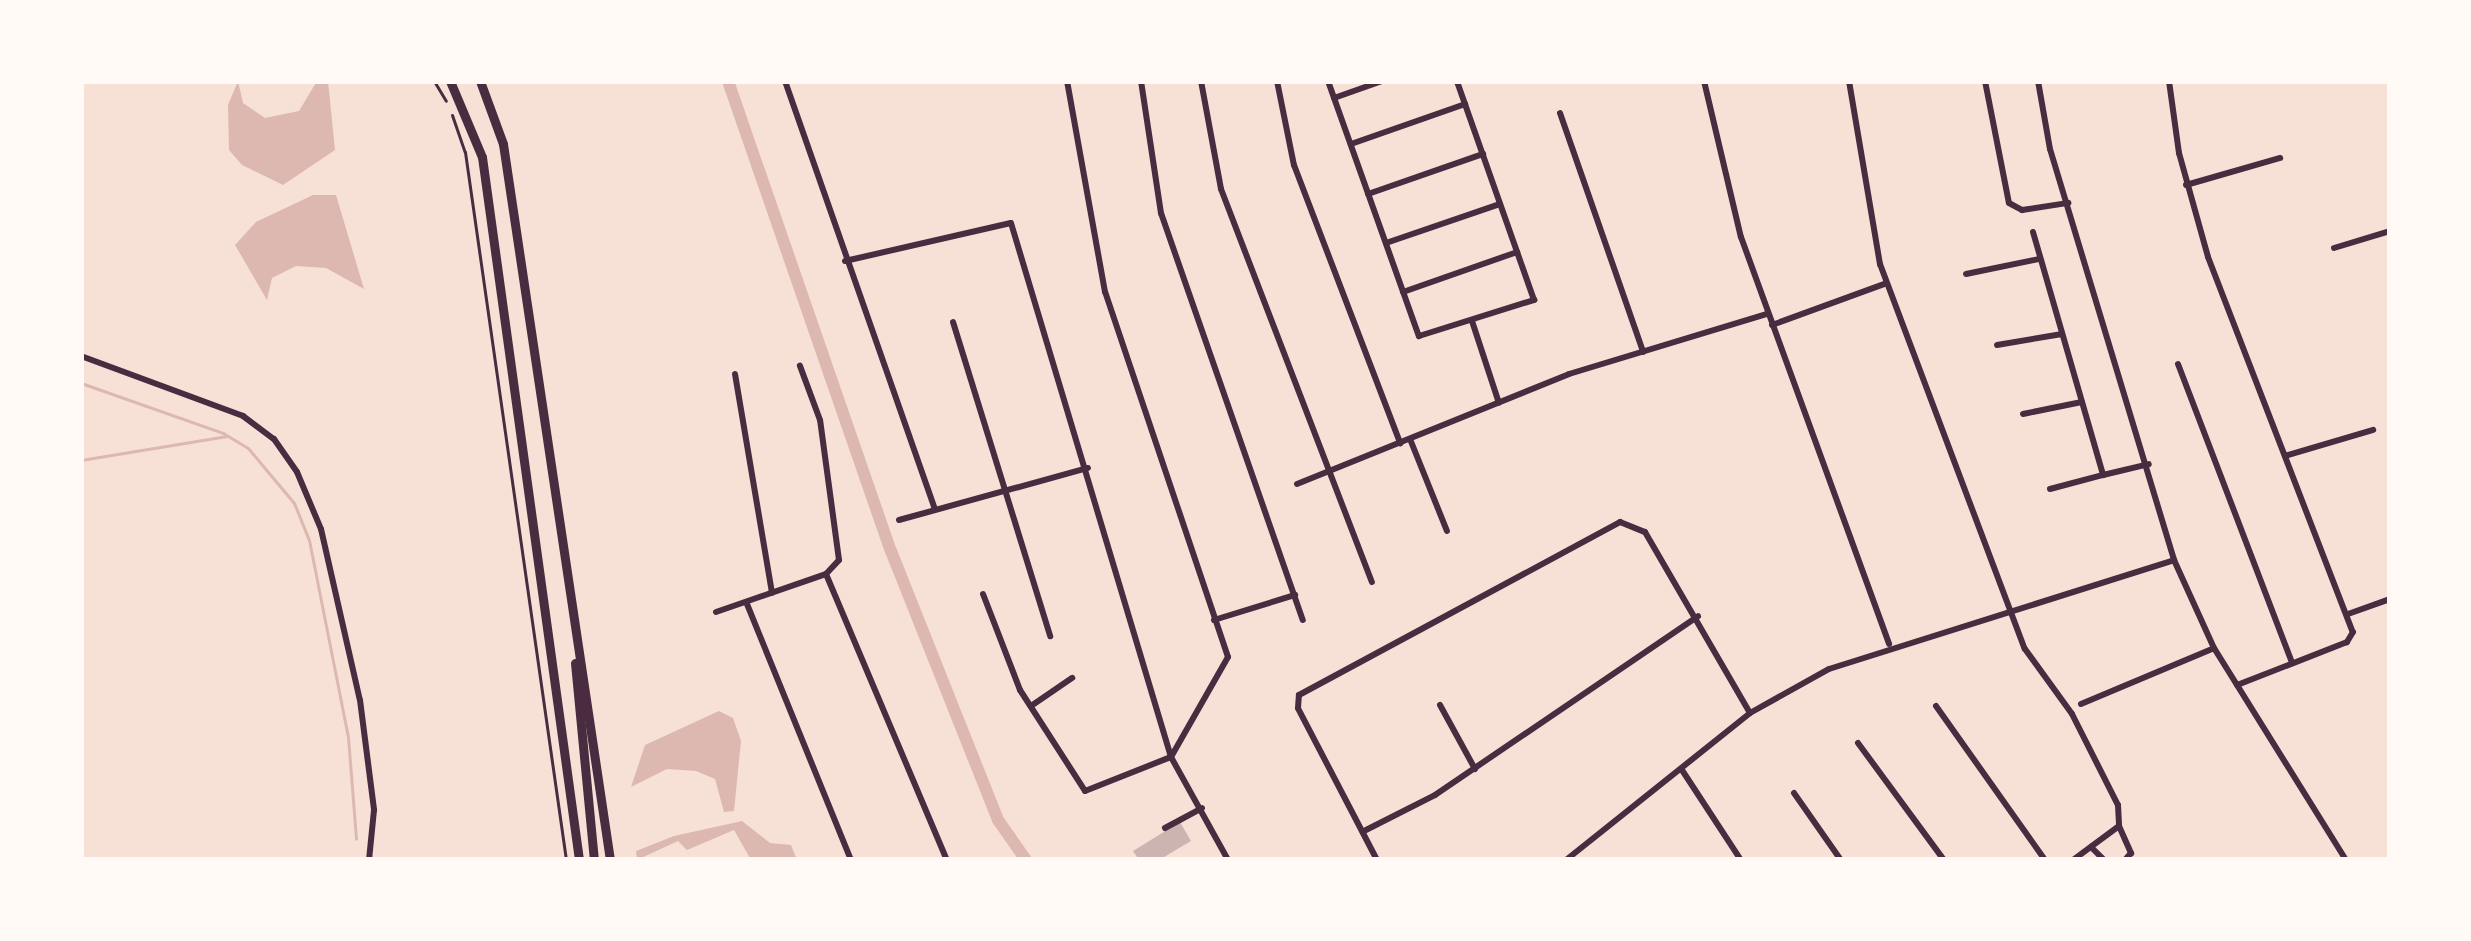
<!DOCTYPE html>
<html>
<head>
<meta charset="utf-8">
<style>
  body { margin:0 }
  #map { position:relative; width:2471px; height:941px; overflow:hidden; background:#f7e1d7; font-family:Lato,sans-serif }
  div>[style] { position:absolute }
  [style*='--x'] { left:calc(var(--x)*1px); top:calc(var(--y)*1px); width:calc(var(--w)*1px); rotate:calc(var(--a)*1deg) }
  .water>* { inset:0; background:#dcb8b0 }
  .stream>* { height:3px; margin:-1.5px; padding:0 1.5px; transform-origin:1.5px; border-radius:1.5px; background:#dcb8b0 }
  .canal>* { height:12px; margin:-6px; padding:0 6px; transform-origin:6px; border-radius:6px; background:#dcb8b0 }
  .building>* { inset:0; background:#ccb4b1 }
  .path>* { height:3px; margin:-1.5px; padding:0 1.5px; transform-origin:1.5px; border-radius:1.5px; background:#4a2c40 }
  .minor>* { height:6px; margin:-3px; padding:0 3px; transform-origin:3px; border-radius:3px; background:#4a2c40 }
  .secondary>* { height:9px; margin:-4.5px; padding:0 4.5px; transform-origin:4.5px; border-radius:4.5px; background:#4a2c40 }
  span { translate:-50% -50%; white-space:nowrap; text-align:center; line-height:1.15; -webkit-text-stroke:12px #fffaf5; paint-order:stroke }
  .frame { position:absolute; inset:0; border:84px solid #fffaf5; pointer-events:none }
</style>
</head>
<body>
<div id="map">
  <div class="water">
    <div style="clip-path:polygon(238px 81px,243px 103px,265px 118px,299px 111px,317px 81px,328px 81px,335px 150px,283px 185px,242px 165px,229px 150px,228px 105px)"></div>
    <div style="clip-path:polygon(313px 195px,336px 195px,364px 289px,326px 268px,296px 266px,272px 278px,267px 300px,235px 245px,256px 222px)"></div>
    <div style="clip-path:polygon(719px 711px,733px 718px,741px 741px,734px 811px,724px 812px,715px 779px,696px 771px,667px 769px,631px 787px,645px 745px)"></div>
    <div style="clip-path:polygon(742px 821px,770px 843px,791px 845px,797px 860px,751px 860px,734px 830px,687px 850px,678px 841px,637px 860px,636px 851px,674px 836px)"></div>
  </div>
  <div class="stream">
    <div style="--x:81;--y:383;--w:151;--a:19.4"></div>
    <div style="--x:223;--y:433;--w:29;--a:31"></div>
    <div style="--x:248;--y:448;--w:72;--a:50.1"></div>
    <div style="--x:294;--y:503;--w:40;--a:68"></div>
    <div style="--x:309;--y:540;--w:201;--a:78.8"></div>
    <div style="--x:348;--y:737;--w:102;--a:85.5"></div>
    <div style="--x:81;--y:460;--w:148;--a:-9.3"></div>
  </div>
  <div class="canal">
    <div style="--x:728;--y:81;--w:497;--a:70.9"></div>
    <div style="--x:891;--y:551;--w:289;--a:68.3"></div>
    <div style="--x:998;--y:820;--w:49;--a:55"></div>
  </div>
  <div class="building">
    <div style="clip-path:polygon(1180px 822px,1191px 841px,1159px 860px,1139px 860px,1133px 851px)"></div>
  </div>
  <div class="path">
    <div style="--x:434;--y:81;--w:23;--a:59"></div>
    <div style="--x:452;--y:115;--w:39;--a:71"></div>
    <div style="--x:465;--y:152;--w:715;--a:81.88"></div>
  </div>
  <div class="minor">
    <div style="--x:785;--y:81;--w:454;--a:70.7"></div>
    <div style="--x:1141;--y:81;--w:134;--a:81.4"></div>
    <div style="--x:1161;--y:213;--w:431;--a:70.8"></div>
    <div style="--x:1201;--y:81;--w:110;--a:79.5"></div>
    <div style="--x:1221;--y:189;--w:421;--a:69"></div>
    <div style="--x:1277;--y:81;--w:86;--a:78.6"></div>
    <div style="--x:1294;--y:165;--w:298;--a:69.1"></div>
    <div style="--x:1328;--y:81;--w:271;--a:70.4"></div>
    <div style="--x:1419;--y:336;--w:121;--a:-17.4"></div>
    <div style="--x:1534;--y:300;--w:232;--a:-109.4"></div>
    <div style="--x:1704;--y:81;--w:160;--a:76.7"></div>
    <div style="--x:1741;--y:237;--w:433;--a:70"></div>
    <div style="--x:1849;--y:81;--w:186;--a:80.4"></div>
    <div style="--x:1880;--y:264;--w:411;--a:69.4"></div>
    <div style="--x:2025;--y:649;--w:80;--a:54.1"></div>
    <div style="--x:2072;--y:714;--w:102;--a:63.2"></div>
    <div style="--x:2118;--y:805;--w:21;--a:87"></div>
    <div style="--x:2119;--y:826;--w:57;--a:143.5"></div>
    <div style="--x:1985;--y:81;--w:124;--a:78.9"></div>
    <div style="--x:2009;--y:203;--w:15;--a:28"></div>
    <div style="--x:2022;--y:210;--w:47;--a:-8.7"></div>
    <div style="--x:2038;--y:81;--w:69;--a:80"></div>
    <div style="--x:2050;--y:149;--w:429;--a:73.2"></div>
    <div style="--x:2174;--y:560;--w:97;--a:65.6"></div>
    <div style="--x:2214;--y:648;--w:250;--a:58.1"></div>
    <div style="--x:2169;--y:81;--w:73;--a:82.1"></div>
    <div style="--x:2179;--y:153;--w:108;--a:74.4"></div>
    <div style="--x:2208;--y:257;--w:402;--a:68.9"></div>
    <div style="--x:2353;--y:632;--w:12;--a:121"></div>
    <div style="--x:2347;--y:642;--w:118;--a:158.6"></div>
    <div style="--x:1334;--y:98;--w:51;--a:-19.5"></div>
    <div style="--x:1560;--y:113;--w:253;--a:70.8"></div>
    <div style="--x:1351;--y:144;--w:121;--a:-19.3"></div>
    <div style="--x:2186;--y:185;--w:98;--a:-16"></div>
    <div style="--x:1368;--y:194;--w:122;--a:-19.2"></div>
    <div style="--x:2033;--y:232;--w:253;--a:73.9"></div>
    <div style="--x:2103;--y:475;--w:47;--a:-13.4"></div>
    <div style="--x:1386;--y:243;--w:120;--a:-18.9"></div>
    <div style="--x:2334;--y:248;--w:59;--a:-16.9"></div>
    <div style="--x:845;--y:261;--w:170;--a:-12.9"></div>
    <div style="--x:1011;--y:223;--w:557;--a:73.32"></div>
    <div style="--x:1171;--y:757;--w:118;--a:61"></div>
    <div style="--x:1966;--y:274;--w:75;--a:-11.6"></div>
    <div style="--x:1403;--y:292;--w:121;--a:-19.3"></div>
    <div style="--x:1472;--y:321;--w:86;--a:71.8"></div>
    <div style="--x:953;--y:322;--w:329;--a:72.8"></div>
    <div style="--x:1772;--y:325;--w:122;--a:-20.1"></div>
    <div style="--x:1997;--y:345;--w:66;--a:-9.6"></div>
    <div style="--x:81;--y:356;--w:173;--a:20.3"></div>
    <div style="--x:243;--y:416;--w:39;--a:37"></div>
    <div style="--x:274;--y:439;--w:40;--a:55.1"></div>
    <div style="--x:297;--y:472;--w:62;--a:67.2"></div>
    <div style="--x:321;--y:529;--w:175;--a:77.2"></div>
    <div style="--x:360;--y:700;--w:111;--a:82.7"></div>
    <div style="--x:374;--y:810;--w:50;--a:95.7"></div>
    <div style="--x:2178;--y:364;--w:319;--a:69.1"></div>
    <div style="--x:735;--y:374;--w:222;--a:80.4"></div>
    <div style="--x:2023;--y:414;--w:60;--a:-11.5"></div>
    <div style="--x:1410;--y:439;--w:99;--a:68.1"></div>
    <div style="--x:2285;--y:456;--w:92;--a:-16.5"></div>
    <div style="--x:1297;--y:484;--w:293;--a:-22"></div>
    <div style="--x:1569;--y:374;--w:207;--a:-16.9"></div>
    <div style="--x:2050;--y:489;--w:55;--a:-14.8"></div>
    <div style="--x:899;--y:520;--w:196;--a:-15.4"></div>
    <div style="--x:826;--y:574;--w:311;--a:67.1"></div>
    <div style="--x:983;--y:594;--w:103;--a:68.9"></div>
    <div style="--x:1020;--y:690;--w:120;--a:57.2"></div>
    <div style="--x:1085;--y:791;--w:92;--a:-21.6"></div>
    <div style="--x:1171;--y:757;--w:115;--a:-60.3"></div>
    <div style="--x:1228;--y:657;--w:385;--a:-108.6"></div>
    <div style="--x:1105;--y:292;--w:214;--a:-100.2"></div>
    <div style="--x:747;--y:604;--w:276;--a:67.9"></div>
    <div style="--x:716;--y:612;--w:116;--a:-19.1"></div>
    <div style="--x:826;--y:574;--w:19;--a:-47"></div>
    <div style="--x:839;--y:560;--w:141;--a:-97.7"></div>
    <div style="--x:820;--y:420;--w:58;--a:-110.3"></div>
    <div style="--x:2348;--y:614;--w:45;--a:-19.7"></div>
    <div style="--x:1214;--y:620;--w:85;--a:-17.2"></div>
    <div style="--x:2081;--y:704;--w:144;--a:-22.8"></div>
    <div style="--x:1440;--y:705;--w:73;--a:61.3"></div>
    <div style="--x:1031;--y:706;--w:50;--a:-34.3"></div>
    <div style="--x:1936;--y:706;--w:189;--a:54.7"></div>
    <div style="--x:1858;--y:743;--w:145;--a:53.7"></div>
    <div style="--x:1682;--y:770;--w:108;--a:56.8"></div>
    <div style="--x:1794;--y:793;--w:82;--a:55"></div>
    <div style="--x:2119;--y:826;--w:30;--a:66"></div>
    <div style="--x:2131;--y:853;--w:9;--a:131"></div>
    <div style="--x:1165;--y:828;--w:42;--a:-28.4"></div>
    <div style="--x:1364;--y:831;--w:80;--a:-26.9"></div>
    <div style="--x:1435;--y:795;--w:318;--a:-34.2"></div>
    <div style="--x:2091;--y:847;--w:18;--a:45"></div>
    <div style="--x:1377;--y:860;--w:171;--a:-117.5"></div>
    <div style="--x:1298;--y:708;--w:13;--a:-86"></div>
    <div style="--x:1299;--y:695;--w:365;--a:-28.3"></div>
    <div style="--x:1620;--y:522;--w:27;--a:22"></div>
    <div style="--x:1645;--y:532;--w:209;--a:59.9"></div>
    <div style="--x:1566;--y:860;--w:236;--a:-38.6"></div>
    <div style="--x:1750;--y:713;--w:90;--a:-29.1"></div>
    <div style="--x:1829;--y:669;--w:362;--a:-17.5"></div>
  </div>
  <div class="secondary">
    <div style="--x:450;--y:81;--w:82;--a:67.2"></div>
    <div style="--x:482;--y:157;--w:710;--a:82.14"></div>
    <div style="--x:480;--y:81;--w:67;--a:69.9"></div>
    <div style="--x:503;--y:144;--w:724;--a:81.5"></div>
    <div style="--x:575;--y:663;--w:198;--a:84.5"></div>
  </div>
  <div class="frame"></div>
</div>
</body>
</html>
